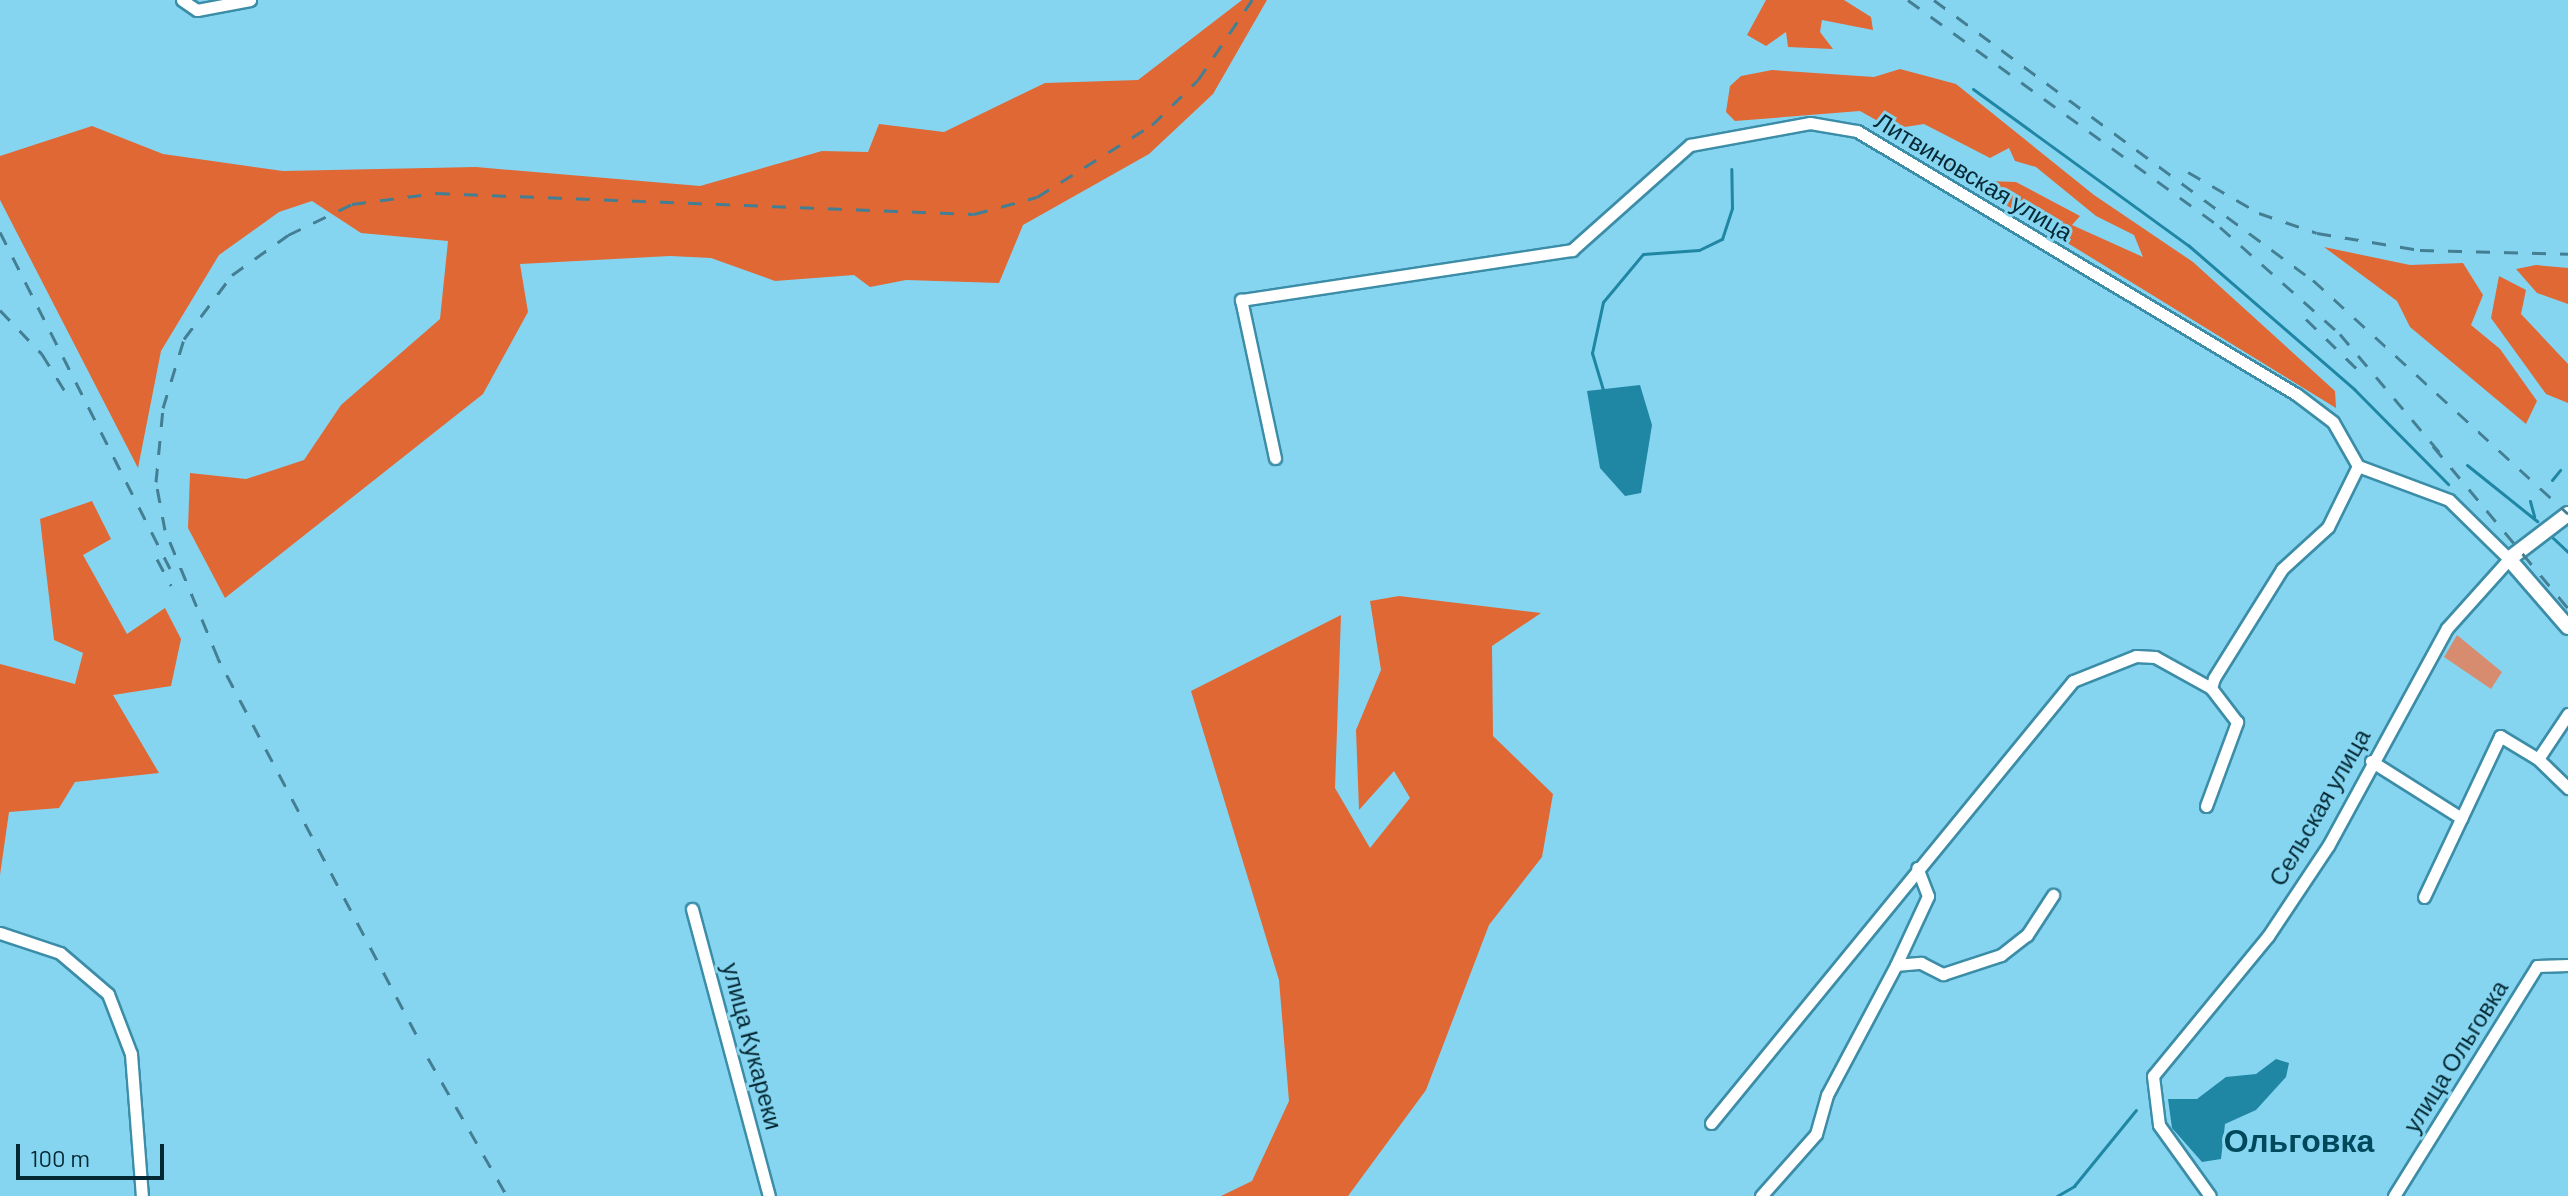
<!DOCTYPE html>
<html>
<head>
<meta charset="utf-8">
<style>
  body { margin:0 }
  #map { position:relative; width:2568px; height:1196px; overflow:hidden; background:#85d5f1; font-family:Barlow,sans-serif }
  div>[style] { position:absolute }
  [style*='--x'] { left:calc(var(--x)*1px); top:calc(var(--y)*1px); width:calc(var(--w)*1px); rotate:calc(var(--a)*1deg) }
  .green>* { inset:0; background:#d78c6f }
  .forest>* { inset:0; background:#e06834 }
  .water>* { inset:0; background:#1f86a3 }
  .stream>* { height:3px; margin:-1.5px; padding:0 1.5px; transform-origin:1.5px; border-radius:1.5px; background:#1f86a3 }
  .roads { filter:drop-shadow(2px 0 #3c8da7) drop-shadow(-2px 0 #3c8da7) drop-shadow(0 2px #3c8da7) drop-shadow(0 -2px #3c8da7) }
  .minor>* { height:11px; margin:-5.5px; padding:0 5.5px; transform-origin:5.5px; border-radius:5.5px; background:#fff }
  .tertiary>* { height:14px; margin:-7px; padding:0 7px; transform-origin:7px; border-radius:7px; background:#fff }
  .rail>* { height:3px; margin-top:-1.5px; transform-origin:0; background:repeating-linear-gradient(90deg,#447e92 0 14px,transparent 0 28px) }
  span { translate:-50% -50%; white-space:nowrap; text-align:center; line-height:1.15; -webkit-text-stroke:6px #85d5f1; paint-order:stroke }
  .street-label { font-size:24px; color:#042833 }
  .district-label { font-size:32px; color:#00495c; font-weight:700 }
  .scale { position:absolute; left:16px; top:1144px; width:148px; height:36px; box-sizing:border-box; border:4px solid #042833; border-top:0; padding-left:10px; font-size:24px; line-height:28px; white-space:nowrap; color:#042833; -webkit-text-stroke:6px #85d5f1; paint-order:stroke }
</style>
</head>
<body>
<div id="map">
  <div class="green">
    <div style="clip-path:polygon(2457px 635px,2502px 672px,2491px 689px,2444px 657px)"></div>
  </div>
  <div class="forest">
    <div style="clip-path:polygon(1242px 0,1267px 0,1213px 94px,1149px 154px,1023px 225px,999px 283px,906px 280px,870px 287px,854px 275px,775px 281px,711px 258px,670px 256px,520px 264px,528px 312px,483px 394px,225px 598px,188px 528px,190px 473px,246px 479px,304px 460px,341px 405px,440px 319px,448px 241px,361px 233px,312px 201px,279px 212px,219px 255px,161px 351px,138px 468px,0 200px,0 156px,92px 126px,163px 154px,283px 171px,476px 167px,700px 186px,822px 151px,868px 152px,879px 124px,944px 132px,1045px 83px,1138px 80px)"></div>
    <div style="clip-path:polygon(1766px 0,1844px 0,1871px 17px,1873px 30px,1822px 20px,1820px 32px,1833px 49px,1788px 47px,1786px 32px,1766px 46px,1747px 35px)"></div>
    <div style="clip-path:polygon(1900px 69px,1956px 84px,2094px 195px,2193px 262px,2335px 391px,2336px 408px,1913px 148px,1931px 150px,1986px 181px,2016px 182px,2080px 216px,2072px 225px,2143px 257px,2134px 235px,2096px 216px,2036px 167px,2015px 161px,2009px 148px,1990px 158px,1924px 124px,1892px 129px,1860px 111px,1735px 121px,1726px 112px,1730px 86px,1741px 76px,1772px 70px,1874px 77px)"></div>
    <div style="clip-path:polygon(2324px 247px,2410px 265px,2463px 263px,2483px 295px,2471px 325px,2500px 349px,2537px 401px,2526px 424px,2410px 327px,2397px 301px)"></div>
    <div style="clip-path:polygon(2536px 265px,2568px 268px,2568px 304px,2537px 293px,2516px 269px)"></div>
    <div style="clip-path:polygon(2499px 276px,2526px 290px,2521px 314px,2568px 364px,2568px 403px,2546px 394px,2491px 318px)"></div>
    <div style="clip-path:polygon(92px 501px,111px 539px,83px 555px,127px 634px,165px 608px,181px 639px,171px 686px,113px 695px,159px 773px,75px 782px,59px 808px,9px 812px,0 875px,0 664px,75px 684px,83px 653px,54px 640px,40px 519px)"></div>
    <div style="clip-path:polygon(1399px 596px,1541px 613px,1492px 646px,1493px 736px,1553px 794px,1542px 857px,1489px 925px,1426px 1090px,1348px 1196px,1221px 1196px,1252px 1181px,1289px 1101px,1279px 980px,1191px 691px,1341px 615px,1335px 788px,1370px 848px,1410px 798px,1394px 771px,1359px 810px,1356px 730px,1381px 670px,1370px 601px)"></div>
  </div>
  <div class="water">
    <div style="clip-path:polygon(1640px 385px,1652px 425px,1641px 493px,1625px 496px,1600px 468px,1587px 391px)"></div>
    <div style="clip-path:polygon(2276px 1059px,2289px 1063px,2286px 1077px,2256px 1110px,2225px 1124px,2221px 1159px,2202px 1162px,2172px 1128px,2168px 1099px,2197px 1099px,2226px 1077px,2256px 1074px)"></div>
  </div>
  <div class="stream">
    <div style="--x:1973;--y:89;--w:266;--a:36"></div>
    <div style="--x:2188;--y:245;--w:220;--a:40.9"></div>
    <div style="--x:2354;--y:389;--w:134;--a:45.3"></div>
    <div style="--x:1604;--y:393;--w:42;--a:-106.7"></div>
    <div style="--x:1592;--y:353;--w:52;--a:-77.8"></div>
    <div style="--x:1603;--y:302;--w:62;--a:-50.2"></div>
    <div style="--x:1643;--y:254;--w:56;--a:-4.1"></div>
    <div style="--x:1699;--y:250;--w:25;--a:-26"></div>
    <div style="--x:1722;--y:239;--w:33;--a:-72"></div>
    <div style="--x:1732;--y:208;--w:39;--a:-91"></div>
    <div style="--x:2467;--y:465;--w:90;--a:38.7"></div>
    <div style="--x:2552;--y:480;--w:13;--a:-51"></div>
    <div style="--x:2530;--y:501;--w:16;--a:75"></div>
    <div style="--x:2553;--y:538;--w:21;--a:43"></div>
    <div style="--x:2057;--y:1196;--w:20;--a:-30"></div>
    <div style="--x:2074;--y:1186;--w:98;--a:-50.8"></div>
  </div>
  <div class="roads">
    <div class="minor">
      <div style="--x:182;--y:0;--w:18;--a:34"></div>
      <div style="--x:197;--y:10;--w:54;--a:-10.7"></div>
      <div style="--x:1275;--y:458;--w:162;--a:-102.1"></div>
      <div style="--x:1241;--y:300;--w:335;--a:-8.6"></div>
      <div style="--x:1572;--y:250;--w:158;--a:-41.7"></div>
      <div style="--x:1690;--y:145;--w:122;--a:-10.4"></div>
      <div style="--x:1810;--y:123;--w:48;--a:9.7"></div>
      <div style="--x:1857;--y:131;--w:512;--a:30.93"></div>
      <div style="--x:2296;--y:394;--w:46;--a:37.1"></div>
      <div style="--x:2333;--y:422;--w:51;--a:60.4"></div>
      <div style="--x:2358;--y:466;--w:97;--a:20.5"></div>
      <div style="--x:2449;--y:500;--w:84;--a:44.5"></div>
      <div style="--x:2509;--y:559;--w:93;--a:131.9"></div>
      <div style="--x:2447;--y:628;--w:248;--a:118.6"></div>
      <div style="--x:2328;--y:846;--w:108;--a:123.7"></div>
      <div style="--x:2268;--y:936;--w:181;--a:129.4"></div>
      <div style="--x:2153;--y:1076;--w:49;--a:83"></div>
      <div style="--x:2159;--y:1125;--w:87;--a:54.3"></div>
      <div style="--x:2568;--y:714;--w:54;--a:123.7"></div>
      <div style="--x:2538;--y:759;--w:42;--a:44"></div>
      <div style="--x:2371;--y:761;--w:107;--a:32.3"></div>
      <div style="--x:2206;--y:806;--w:90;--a:-69.7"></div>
      <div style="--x:2237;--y:722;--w:43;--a:-127.4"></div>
      <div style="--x:2211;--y:688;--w:10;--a:-73"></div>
      <div style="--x:2214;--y:678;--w:128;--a:-58"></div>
      <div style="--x:2282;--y:569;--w:62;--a:-42.4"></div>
      <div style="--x:2328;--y:527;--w:68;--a:-63.8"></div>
      <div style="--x:2424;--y:897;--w:178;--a:-64.7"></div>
      <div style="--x:2500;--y:736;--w:44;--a:31.2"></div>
      <div style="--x:692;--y:909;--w:297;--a:75"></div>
      <div style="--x:0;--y:933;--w:63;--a:18.4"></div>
      <div style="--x:60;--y:953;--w:63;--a:40.5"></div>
      <div style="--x:108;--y:994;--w:64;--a:69"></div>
      <div style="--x:131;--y:1054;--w:142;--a:85.6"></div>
      <div style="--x:1896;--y:965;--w:76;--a:-65.1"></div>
      <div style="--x:1928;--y:896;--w:30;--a:-111"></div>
      <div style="--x:1711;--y:1123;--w:571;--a:-50.68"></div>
      <div style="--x:2073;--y:681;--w:68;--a:-21.6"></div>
      <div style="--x:2136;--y:656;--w:19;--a:3"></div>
      <div style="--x:2155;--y:657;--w:64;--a:29"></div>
      <div style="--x:1761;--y:1196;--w:83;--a:-48.4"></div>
      <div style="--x:1816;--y:1134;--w:41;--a:-74.2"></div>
      <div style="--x:1827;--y:1095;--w:147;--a:-62"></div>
      <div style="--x:1896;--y:965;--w:25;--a:-5"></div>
      <div style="--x:1921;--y:963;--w:25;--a:27"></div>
      <div style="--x:1943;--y:974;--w:61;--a:-18.1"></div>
      <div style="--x:2001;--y:955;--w:33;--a:-38"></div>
      <div style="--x:2027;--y:935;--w:48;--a:-57"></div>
      <div style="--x:2394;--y:1196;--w:271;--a:-58.1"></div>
      <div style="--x:2537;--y:966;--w:31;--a:-2"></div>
    </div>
    <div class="tertiary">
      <div style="--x:2568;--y:514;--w:74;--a:142.7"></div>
      <div style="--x:2509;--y:559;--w:90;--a:49.1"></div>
    </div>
  </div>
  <div class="rail">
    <div style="--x:1908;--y:0;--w:386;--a:36"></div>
    <div style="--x:2220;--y:227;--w:161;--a:41.7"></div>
    <div style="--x:2340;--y:334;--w:157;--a:49.9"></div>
    <div style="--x:1934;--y:0;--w:471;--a:36.5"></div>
    <div style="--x:2313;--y:280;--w:346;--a:42.5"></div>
    <div style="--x:2188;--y:172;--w:82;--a:30"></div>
    <div style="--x:2259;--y:213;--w:61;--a:19"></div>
    <div style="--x:2317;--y:233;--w:104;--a:9.4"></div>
    <div style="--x:2420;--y:250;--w:148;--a:1.5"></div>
    <div style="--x:0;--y:232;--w:377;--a:63.2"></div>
    <div style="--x:0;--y:310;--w:61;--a:46.3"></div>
    <div style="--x:42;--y:354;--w:55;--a:58.3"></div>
    <div style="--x:2306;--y:319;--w:71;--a:44.4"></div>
    <div style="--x:2433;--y:446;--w:211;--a:50.2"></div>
    <div style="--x:157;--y:559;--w:30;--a:62"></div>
    <div style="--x:416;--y:1034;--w:425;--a:-117.8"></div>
    <div style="--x:218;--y:658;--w:139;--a:-112.5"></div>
    <div style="--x:165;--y:530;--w:49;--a:-100.6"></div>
    <div style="--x:156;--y:482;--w:74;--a:-84.6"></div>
    <div style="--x:163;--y:408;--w:72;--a:-73.1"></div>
    <div style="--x:184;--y:339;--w:80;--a:-53.1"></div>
    <div style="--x:232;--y:275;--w:69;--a:-35.5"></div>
    <div style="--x:288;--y:235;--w:71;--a:-25.8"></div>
    <div style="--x:352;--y:204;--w:85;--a:-7.5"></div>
    <div style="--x:436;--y:193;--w:538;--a:2.24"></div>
    <div style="--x:974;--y:214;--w:65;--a:-15.1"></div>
    <div style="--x:1037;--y:197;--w:136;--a:-32.1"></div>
    <div style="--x:1152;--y:125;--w:64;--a:-44.4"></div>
    <div style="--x:1198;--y:80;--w:97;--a:-56"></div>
    <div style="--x:428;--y:1058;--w:159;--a:60.2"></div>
  </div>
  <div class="street-label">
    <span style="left:1974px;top:176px;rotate:31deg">Литвиновская улица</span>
    <span style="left:2319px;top:807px;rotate:-60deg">Сельская улица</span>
    <span style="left:753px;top:1046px;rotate:75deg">улица Кукареки</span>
    <span style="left:2455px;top:1056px;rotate:-58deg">улица Ольговка</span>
  </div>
  <div class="district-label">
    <span style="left:2299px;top:1139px">Ольговка</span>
  </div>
  <div class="scale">100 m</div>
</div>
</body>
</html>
